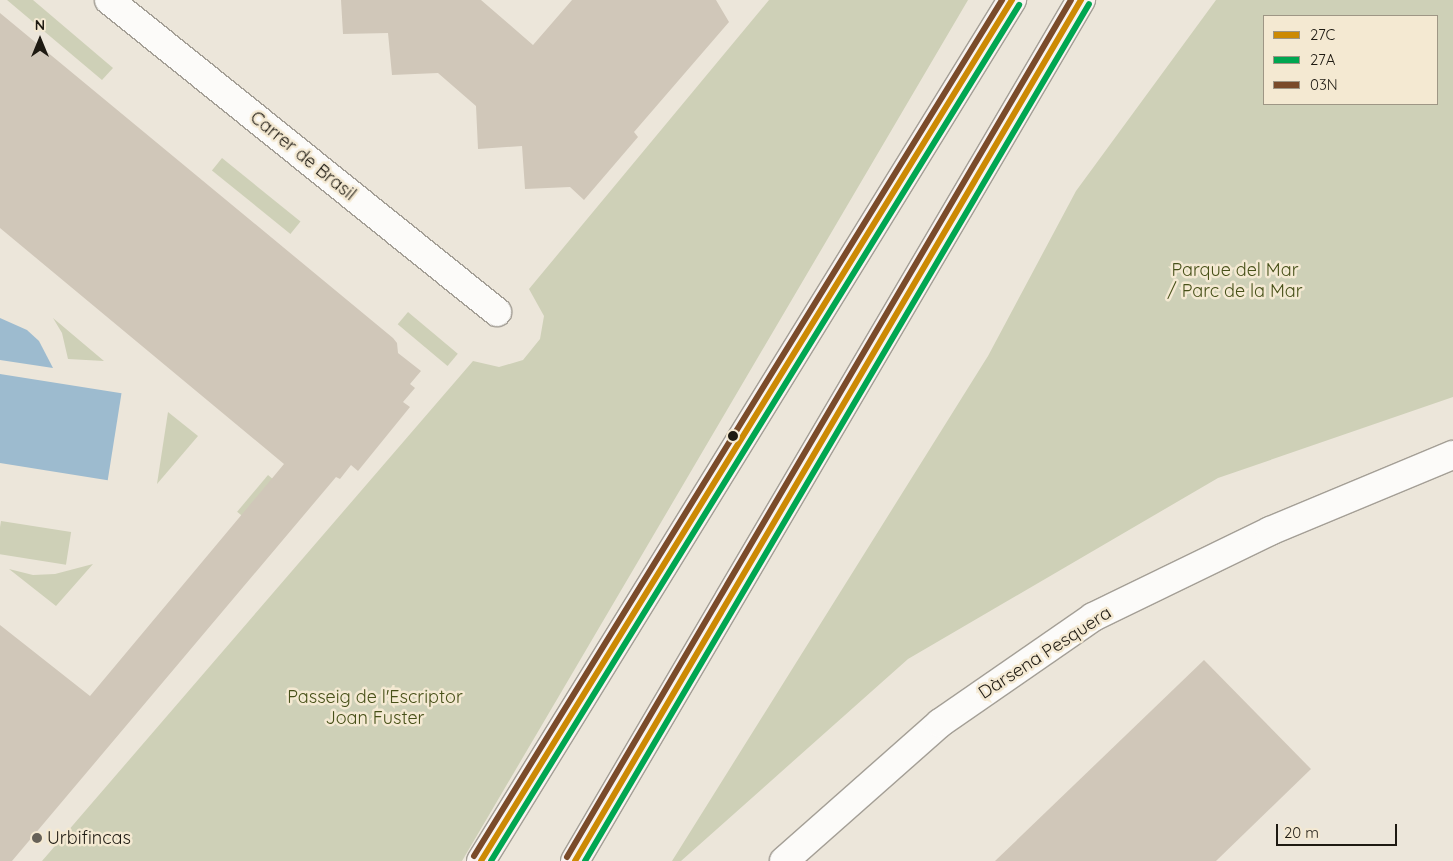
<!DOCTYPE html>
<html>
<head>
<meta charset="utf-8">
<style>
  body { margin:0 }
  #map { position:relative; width:1453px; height:861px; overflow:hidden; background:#ece6da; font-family:Quicksand,sans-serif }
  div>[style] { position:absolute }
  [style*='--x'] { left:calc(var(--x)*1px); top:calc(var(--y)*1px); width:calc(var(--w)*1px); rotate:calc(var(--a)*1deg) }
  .green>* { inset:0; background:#ced0b7; transform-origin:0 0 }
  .water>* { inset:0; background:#9dbbcf; transform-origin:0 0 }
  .building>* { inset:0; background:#d0c7b9 }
  .roads { filter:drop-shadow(1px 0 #a49f96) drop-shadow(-1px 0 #a49f96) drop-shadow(0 1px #a49f96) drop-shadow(0 -1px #a49f96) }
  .street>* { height:28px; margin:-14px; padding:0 14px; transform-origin:14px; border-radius:14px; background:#fcfbf9 }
  .primary>* { height:28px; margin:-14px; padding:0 14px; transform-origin:14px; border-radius:14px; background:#f8f3f0 }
  .bus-1>* { height:6px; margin:-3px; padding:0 3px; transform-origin:3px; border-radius:3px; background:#cc8a04 }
  .bus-2>* { height:6px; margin:-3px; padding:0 3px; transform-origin:3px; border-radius:3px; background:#00a651 }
  .bus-3>* { height:6px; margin:-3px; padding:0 3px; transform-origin:3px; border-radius:3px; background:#7a4b2a }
  .dots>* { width:14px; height:14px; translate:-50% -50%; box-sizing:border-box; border:2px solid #f4e9d2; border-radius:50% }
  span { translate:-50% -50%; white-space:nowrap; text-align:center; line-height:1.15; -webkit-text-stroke:5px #f4e9d2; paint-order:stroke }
  .street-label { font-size:18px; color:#1e1a12 }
  .park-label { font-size:18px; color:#475018 }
  .poi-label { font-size:18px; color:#1e1a12 }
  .left { translate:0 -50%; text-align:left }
  .legend { position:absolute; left:1263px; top:15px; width:175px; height:90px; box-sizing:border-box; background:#f4e9d2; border:1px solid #9e9685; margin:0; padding:6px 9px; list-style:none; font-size:15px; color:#1e1a12 }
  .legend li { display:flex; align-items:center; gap:10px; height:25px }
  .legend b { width:25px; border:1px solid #9e9685 }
  .north { position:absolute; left:15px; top:15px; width:50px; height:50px; -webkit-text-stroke:4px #f4e9d2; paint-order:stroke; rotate:0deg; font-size:14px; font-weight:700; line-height:20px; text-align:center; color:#1e1a12 }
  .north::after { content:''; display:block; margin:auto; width:18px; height:22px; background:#1e1a12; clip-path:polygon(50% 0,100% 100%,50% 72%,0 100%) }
  .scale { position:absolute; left:1276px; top:824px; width:121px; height:22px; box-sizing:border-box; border:2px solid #1e1a12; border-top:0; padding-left:6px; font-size:15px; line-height:18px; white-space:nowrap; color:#1e1a12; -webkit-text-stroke:4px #f4e9d2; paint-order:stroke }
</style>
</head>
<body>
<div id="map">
  <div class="green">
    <div style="clip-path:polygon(7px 0,33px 0,113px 68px,102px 80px)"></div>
    <div style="clip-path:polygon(769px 0,968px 0,462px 861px,42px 861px,473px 361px,499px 367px,523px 360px,540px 339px,544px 316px,529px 289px)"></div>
    <div style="clip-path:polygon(evenodd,1216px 0,1453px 0,1453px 397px,1218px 478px,908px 659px,681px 861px,672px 861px,988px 356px,1076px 191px,1216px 0,1264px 16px,1437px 16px,1437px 104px,1264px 104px,1264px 16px)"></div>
    <div style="left:222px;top:158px;width:101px;height:16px;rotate:39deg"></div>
    <div style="left:408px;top:312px;width:65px;height:16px;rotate:40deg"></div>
    <div style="clip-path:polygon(53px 318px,104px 361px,68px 359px,62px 333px)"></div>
    <div style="clip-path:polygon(168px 412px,198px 436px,157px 484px)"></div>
    <div style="left:268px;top:475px;width:25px;height:48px;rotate:40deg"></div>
    <div style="left:1px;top:521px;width:71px;height:33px;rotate:9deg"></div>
    <div style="clip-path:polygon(93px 564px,56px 606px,9px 569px,33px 575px,55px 574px)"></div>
  </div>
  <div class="water">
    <div style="clip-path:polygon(0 318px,27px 330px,39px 341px,53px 368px,0 360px)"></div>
    <div style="left:0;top:374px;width:123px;height:88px;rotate:9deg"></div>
  </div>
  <div class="building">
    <div style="clip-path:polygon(341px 0,481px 0,533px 45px,572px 0,716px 0,729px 22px,634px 132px,638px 137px,584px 200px,570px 187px,525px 189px,522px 146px,478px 149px,476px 106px,438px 73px,392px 75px,388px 33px,343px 34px)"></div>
    <div style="clip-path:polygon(0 13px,393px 338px,397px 343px,398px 353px,421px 371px,410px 384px,415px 388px,403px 402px,410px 407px,358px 471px,351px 465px,340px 479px,336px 477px,12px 861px,0 861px,0 625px,90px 696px,284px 464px,0 228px)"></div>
    <div style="clip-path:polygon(1204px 660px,1311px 769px,1216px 861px,995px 861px)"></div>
  </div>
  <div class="roads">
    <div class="street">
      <div style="--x:109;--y:0;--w:498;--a:38.8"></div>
      <div style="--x:784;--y:861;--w:208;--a:-41.5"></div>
      <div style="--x:940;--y:723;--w:186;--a:-34.7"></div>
      <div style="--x:1093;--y:617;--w:197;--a:-25.9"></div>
      <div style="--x:1270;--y:531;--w:198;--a:-22.6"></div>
    </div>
    <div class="primary">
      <div style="--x:481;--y:861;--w:1012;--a:-58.34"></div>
      <div style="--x:575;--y:861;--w:999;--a:-59.56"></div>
    </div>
  </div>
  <div class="bus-1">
    <div style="--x:481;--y:861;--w:1012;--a:-58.34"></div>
    <div style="--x:575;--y:861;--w:999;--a:-59.56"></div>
  </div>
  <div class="bus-2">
    <div style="--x:491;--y:861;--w:1006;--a:-58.33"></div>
    <div style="--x:585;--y:861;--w:994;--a:-59.54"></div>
  </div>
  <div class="bus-3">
    <div style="--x:474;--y:856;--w:1006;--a:-58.33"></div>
    <div style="--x:567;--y:857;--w:994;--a:-59.54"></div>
  </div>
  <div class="dots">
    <div style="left:733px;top:436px;background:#1e1a12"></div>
    <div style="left:37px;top:838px;background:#666158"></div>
  </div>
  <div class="street-label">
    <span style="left:303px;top:156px;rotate:39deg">Carrer de Brasil</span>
    <span style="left:1045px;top:653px;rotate:-33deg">Dàrsena Pesquera</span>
  </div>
  <div class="park-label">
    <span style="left:1235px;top:281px">Parque del Mar<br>/ Parc de la Mar</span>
    <span style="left:375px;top:708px">Passeig de l'Escriptor<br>Joan Fuster</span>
  </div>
  <div class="poi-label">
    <span class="left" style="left:47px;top:838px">Urbifincas</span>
  </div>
  <ul class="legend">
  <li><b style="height:6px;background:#cc8a04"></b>27C</li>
  <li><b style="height:6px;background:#00a651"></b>27A</li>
  <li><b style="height:6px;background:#7a4b2a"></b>03N</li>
  </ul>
  <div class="north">N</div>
  <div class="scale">20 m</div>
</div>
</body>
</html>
